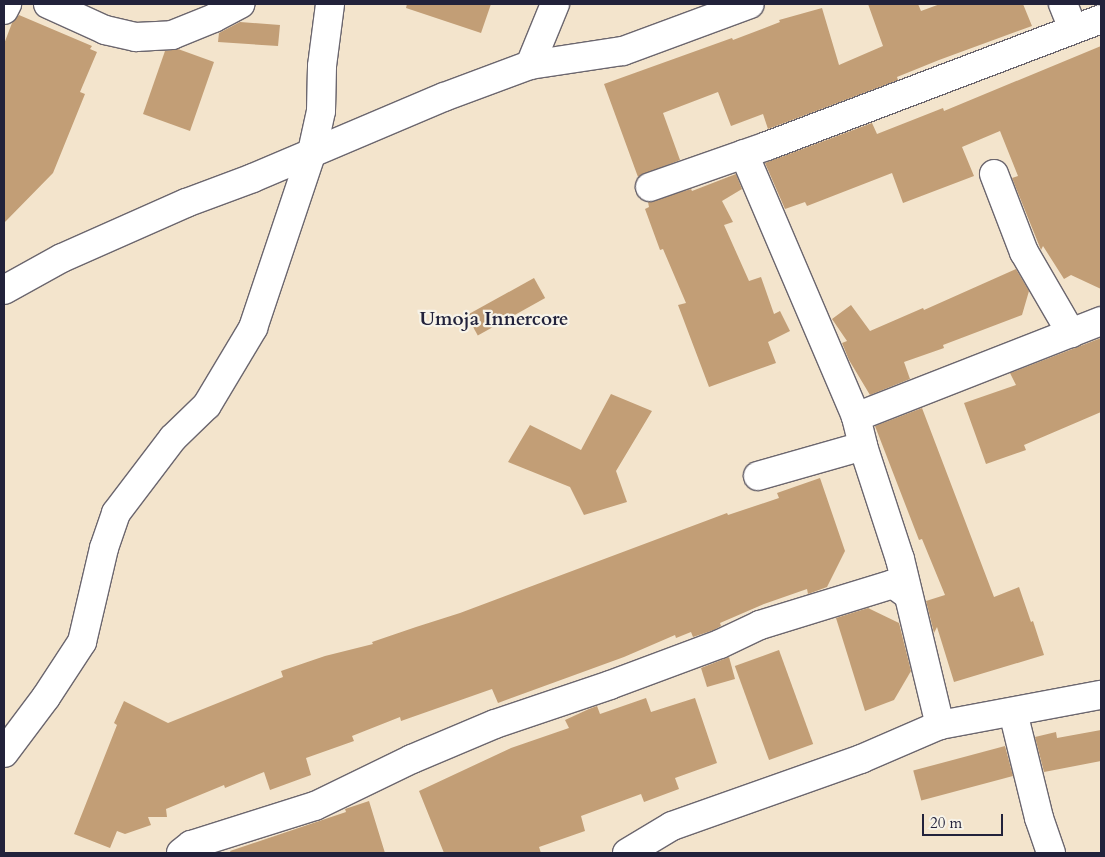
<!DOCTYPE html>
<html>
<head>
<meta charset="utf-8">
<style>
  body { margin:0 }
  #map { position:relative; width:1105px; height:857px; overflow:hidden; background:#f3e4cc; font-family:Cardo,serif }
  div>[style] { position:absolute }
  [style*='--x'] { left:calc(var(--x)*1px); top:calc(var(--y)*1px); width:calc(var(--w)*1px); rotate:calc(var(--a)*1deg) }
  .building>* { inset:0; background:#c29e76; transform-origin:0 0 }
  .roads { filter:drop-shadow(1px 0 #6b666e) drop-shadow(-1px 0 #6b666e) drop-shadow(0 1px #6b666e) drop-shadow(0 -1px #6b666e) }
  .minor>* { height:28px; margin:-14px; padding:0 14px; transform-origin:14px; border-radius:14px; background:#fff }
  span { translate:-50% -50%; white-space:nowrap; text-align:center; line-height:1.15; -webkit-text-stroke:4.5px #f7f3e8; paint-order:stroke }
  .quarter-label { font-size:19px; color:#22223b; font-weight:700 }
  .frame { position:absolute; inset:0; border:5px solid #22223b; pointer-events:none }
  .scale { position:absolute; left:922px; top:814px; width:81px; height:22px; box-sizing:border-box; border:2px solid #22223b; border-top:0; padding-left:6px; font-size:15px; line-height:18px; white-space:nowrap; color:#22223b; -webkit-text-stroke:4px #f7f3e8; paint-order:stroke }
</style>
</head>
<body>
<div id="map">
  <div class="building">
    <div style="clip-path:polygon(407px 4px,491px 4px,481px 33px,406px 8px)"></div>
    <div style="clip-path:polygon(868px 4px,918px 4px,921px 11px,940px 4px,1023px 4px,1032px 26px,939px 60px,897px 77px,898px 80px,768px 129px,763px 114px,731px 126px,718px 92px,663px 113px,680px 160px,638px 177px,604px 84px,732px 38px,733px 40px,780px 22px,779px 20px,822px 8px,839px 65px,883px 46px)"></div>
    <div style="clip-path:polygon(19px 15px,92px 46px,90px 49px,97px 52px,80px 92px,85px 94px,53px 173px,4px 223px,4px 44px,12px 23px)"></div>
    <div style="clip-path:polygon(240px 22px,280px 25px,278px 46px,218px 42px,219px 33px)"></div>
    <div style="clip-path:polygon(1101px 46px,1101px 289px,1071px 275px,1064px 279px,1043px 246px,1041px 250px,1012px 178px,1018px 176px,1000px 131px,962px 147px,974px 176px,903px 203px,892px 173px,807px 206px,805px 202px,785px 209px,765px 163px,872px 123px,877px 134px,943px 108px,944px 111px)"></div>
    <div style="clip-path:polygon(178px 49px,214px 62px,190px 131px,143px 114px,165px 51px)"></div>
    <div style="clip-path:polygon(736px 174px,742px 189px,722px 201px,733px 222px,724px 225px,749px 281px,761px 277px,774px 314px,780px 311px,790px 331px,768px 342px,776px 363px,709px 387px,678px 305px,686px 303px,663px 249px,660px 250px,645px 209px,649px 207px,648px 202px,691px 189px,692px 191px)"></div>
    <div style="clip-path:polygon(1016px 269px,1029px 291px,1022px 315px,943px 345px,944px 348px,904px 362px,910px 379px,870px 395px,849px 360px,842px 343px,847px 341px,832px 319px,851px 305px,870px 331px,923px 308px,924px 310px)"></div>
    <div style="left:534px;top:278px;width:23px;height:77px;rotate:61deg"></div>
    <div style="clip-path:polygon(1101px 338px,1101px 412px,1024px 445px,1026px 450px,986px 464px,964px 403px,1016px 385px,1010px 373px)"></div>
    <div style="clip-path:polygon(611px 394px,652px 411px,616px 471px,627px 502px,584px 515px,570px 487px,508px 462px,530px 425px,581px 450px)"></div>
    <div style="clip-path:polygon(922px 408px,994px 597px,1019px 587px,1031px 622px,1033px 621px,1044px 655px,954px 682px,937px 627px,934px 633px,926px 601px,945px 595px,922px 539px,919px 540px,875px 426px)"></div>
    <div style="clip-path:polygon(820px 478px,845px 551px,827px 587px,808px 594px,807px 589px,764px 604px,720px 623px,721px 626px,714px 630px,693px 637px,691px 632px,676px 638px,675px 635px,624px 657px,498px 703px,492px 689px,401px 721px,400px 717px,352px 736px,354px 741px,306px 758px,311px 775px,270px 790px,264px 772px,225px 788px,224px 785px,166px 809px,167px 817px,148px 817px,151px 825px,125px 834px,117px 831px,110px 848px,74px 834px,117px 725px,114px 723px,124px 701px,168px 723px,283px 677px,281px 671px,325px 656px,373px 644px,372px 642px,416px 627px,460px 613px,727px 513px,728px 515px,779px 498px,777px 493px)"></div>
    <div style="clip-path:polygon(868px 608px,899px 623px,911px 671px,894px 700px,865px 711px,836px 618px)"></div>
    <div style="left:779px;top:650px;width:100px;height:47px;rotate:70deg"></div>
    <div style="clip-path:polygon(729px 657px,735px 679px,707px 687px,701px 668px)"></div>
    <div style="clip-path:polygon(646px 698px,651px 712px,695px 698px,717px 763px,675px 778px,679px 789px,644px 802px,641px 794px,581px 816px,585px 831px,539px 847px,541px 853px,444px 853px,419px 791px,511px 748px,569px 728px,565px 720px,589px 709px,597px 706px,600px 714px)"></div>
    <div style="clip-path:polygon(1101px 730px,1101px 761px,1044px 772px,1035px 737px,1056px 732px,1057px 738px)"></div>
    <div style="left:1005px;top:746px;width:31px;height:95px;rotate:75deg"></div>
    <div style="clip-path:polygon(369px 801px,385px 853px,231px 853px,230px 851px,346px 812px,345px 809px)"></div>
  </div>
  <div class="roads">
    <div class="minor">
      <div style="--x:48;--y:4;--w:63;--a:24.5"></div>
      <div style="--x:105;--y:30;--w:32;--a:13"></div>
      <div style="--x:136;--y:37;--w:36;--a:-3"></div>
      <div style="--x:172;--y:35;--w:45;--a:-22"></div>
      <div style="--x:214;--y:18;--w:30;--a:-28"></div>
      <div style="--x:1063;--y:4;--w:27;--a:68"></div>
      <div style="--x:4;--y:10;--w:7;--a:-63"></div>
      <div style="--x:530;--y:65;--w:66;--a:-67.7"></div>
      <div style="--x:744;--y:154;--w:286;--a:66.9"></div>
      <div style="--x:856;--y:417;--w:30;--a:76"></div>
      <div style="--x:863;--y:446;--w:119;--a:71.9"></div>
      <div style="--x:900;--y:559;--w:171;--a:76.5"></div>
      <div style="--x:994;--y:174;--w:84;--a:69"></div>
      <div style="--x:1024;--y:252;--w:94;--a:59.9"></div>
      <div style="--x:650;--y:187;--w:124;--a:-19.3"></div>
      <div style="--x:767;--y:146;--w:357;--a:-20.8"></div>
      <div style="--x:4;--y:290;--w:66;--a:-28.9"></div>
      <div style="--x:62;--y:258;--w:136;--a:-23.9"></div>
      <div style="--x:186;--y:203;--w:72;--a:-20.5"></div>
      <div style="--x:253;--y:178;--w:207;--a:-23"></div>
      <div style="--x:444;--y:97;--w:92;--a:-20.4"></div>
      <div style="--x:530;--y:65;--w:94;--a:-8.6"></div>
      <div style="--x:623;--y:51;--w:135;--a:-20.3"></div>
      <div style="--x:856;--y:417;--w:263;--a:-21.4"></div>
      <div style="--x:758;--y:476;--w:109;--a:-15.9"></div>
      <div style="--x:1013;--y:712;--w:109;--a:76.2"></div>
      <div style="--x:1039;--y:818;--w:37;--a:71"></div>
      <div style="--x:4;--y:753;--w:70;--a:-53.1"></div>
      <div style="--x:46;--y:697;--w:66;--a:-56.8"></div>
      <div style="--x:82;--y:642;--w:97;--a:-76.8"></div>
      <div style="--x:104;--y:548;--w:37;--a:-71"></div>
      <div style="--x:116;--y:513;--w:94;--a:-52.8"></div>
      <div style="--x:173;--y:438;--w:47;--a:-44.1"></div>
      <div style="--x:207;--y:405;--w:90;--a:-59.1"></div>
      <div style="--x:253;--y:328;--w:186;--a:-71.5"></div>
      <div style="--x:312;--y:152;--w:42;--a:-77.6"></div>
      <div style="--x:321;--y:111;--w:45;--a:-88.7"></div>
      <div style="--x:322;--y:66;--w:63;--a:-82.6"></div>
      <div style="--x:181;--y:853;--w:13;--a:-39"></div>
      <div style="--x:191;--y:845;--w:130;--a:-17.5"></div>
      <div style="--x:315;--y:806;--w:108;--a:-25.9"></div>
      <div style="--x:412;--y:759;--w:90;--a:-22.9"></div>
      <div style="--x:495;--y:724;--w:121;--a:-18.7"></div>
      <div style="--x:610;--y:685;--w:117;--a:-20.4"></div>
      <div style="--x:720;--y:644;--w:44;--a:-25.4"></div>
      <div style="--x:760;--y:625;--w:139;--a:-17.1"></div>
      <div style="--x:893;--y:584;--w:17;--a:36"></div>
      <div style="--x:627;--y:853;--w:52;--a:-31"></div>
      <div style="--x:672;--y:826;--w:201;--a:-19.5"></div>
      <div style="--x:861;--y:759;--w:86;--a:-23.3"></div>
      <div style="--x:940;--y:725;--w:164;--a:-10.6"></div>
    </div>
  </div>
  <div class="quarter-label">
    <span style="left:494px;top:320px">Umoja Innercore</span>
  </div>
  <div class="frame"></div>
  <div class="scale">20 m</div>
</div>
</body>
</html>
